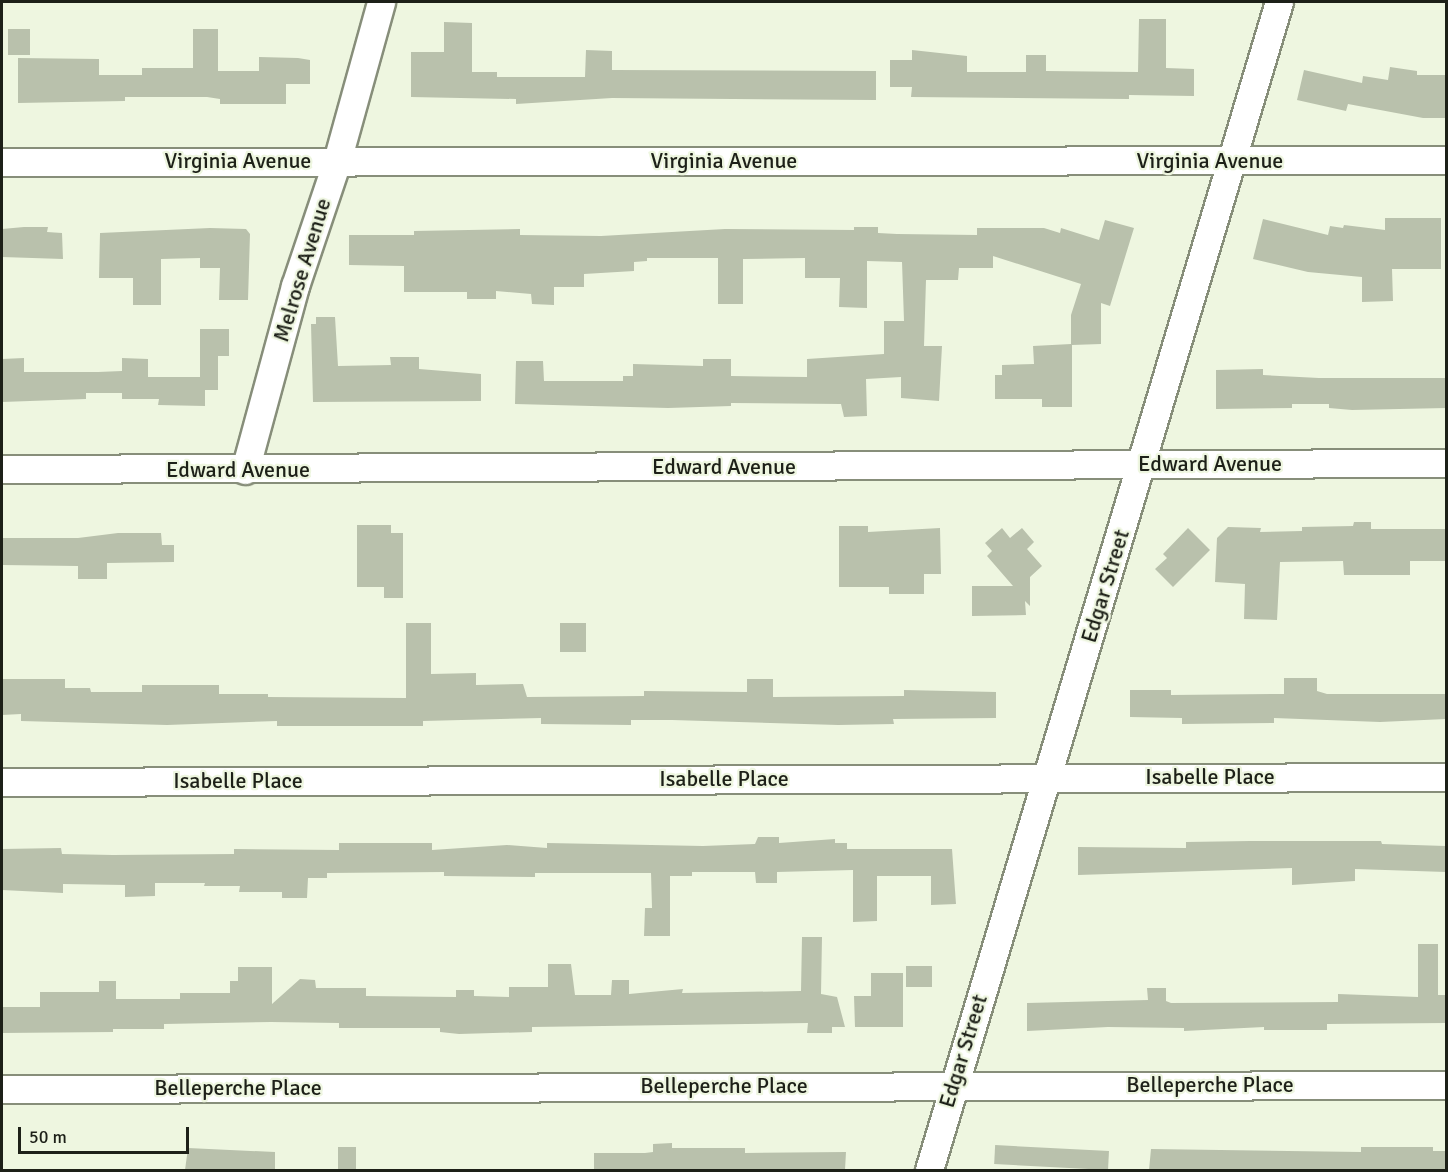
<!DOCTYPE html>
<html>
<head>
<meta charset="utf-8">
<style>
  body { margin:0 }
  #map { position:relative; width:1448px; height:1172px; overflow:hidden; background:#eef6e0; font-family:Signika,sans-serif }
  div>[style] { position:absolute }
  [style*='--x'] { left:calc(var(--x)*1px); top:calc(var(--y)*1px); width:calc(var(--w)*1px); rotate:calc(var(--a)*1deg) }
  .building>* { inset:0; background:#b9c1ac; transform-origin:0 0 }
  .roads { filter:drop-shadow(2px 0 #878e7a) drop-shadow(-2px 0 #878e7a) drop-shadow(0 2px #878e7a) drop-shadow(0 -2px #878e7a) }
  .minor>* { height:27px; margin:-13.5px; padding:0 13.5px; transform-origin:13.5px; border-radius:13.5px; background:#fff }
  span { translate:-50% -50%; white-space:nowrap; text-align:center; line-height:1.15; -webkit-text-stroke:4.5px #eef6e0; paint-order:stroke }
  .street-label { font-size:22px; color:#1d2018 }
  .frame { position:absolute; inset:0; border:3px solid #1d2018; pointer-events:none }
  .scale { position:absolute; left:18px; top:1127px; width:171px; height:27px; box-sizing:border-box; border:3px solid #1d2018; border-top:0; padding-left:8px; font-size:18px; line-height:21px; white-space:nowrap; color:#1d2018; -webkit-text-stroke:4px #eef6e0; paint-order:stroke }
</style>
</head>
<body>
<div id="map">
  <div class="building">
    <div style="clip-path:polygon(1139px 19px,1166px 19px,1166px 68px,1194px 69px,1194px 96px,1129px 95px,1129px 99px,911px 97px,912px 87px,890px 87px,890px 60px,912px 60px,912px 50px,967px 56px,967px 72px,1026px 72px,1026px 55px,1046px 55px,1046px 71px,1138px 72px)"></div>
    <div style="clip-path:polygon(444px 22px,472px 23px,472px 72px,497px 72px,497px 77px,585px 77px,586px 50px,612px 51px,612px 70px,876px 71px,876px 100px,612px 98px,516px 104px,516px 99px,411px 97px,411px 52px,444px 52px)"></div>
    <div style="left:8px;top:29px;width:22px;height:26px"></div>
    <div style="clip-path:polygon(193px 29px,218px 29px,218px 71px,259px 71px,259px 57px,298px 58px,310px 60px,310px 84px,286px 84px,286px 104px,220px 104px,220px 99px,207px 97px,125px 97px,125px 101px,18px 103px,18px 58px,99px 59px,99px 75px,142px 75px,142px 68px,193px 68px)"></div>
    <div style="clip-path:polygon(1390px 67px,1417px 71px,1417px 75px,1446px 75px,1446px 118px,1423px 118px,1348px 104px,1346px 111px,1297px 100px,1304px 70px,1362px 83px,1363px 76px,1388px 80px)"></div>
    <div style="clip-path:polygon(1385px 218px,1441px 218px,1441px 269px,1392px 269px,1393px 301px,1362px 302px,1362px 277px,1308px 272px,1253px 259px,1263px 219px,1328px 235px,1330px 226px,1343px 228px,1344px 225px,1385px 230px)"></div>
    <div style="clip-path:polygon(1105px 220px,1134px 228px,1110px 306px,1101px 303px,1101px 344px,1072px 345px,1072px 407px,1042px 407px,1042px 399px,995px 399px,995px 375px,1002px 375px,1002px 365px,1034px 364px,1033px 346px,1071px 344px,1071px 315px,1081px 284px,993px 256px,993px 268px,959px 268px,958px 280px,926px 280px,924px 346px,942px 346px,939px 401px,901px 398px,901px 377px,866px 379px,867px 416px,844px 417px,841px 404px,731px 403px,731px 406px,668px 408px,515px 404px,516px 361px,543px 361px,544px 381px,623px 381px,623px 376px,633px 376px,633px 364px,703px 366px,703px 359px,731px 359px,731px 376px,807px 377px,807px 359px,884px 354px,884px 321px,904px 321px,902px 262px,867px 261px,867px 308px,839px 307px,840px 278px,805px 278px,805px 258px,743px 259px,743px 304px,718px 304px,718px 258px,647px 258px,647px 261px,634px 262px,634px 271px,584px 274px,584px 287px,554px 287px,554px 305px,532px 304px,531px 294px,496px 291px,496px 299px,467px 299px,467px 292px,404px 292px,404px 266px,349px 265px,349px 235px,414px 235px,414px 231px,520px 229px,520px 235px,601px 236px,725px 229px,854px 230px,854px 227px,878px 227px,878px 233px,897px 234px,977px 235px,977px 228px,1044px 228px,1060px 233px,1061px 228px,1099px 240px)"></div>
    <div style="clip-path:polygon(24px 227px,48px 227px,47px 232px,62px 233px,63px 259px,2px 257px,2px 229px)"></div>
    <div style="clip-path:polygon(210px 228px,246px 229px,250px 234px,248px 300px,219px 300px,220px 268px,200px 268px,200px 258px,161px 259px,161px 305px,133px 305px,133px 278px,99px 278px,100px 233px)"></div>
    <div style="clip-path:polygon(316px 317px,335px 317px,338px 366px,391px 365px,390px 357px,419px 357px,419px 369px,481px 374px,481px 401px,313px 402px,311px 324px,316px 324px)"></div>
    <div style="clip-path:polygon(200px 329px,229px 329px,229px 356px,218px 356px,218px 390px,205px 390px,205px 406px,158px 405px,159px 399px,122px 399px,122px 393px,86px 393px,86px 399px,2px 402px,2px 359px,24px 358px,24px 372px,98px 372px,122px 371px,122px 358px,148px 359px,148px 377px,200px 377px)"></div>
    <div style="clip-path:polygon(1263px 369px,1263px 375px,1319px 378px,1446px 378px,1446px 408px,1352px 410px,1329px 408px,1329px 404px,1292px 404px,1292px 408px,1216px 409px,1216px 370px)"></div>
    <div style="clip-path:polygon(1354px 522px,1371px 522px,1371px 529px,1446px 529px,1446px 561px,1410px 561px,1410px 575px,1344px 575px,1343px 561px,1280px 562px,1277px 620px,1244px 619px,1245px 584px,1215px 582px,1217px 538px,1228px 527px,1261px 528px,1260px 532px,1302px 531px,1302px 527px,1353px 526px)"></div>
    <div style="clip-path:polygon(357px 525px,391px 525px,391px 533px,403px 533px,403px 598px,384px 598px,384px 587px,357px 587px)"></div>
    <div style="clip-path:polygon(839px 526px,868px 526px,868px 532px,940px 528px,941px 574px,924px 574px,924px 594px,889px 594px,889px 587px,839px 587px)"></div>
    <div style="clip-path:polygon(1002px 528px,1010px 538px,1022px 528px,1034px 542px,1027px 549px,1042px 566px,1030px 577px,1030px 606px,1025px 601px,1026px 615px,972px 616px,972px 586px,1013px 586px,987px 556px,992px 551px,985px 543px)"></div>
    <div style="clip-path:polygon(1188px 528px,1210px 550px,1173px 587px,1155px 569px,1167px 558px,1163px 554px)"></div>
    <div style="clip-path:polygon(118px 533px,161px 533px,162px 545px,174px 545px,174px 562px,107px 563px,107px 579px,78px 579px,78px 566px,2px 565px,2px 538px,78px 538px)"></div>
    <div style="clip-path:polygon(406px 623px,431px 623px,431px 674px,476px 673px,476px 685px,523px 684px,527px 697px,644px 696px,644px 691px,747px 692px,747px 679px,773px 679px,773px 697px,904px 696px,904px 690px,996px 692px,996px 718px,893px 719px,894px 724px,838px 725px,672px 720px,631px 720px,631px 725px,541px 724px,541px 718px,423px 721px,423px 726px,277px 726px,277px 721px,167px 725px,21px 721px,21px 714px,2px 715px,2px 679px,65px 679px,65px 688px,90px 688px,91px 692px,142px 692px,142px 685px,219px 685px,219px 694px,268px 694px,268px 697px,406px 698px)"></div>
    <div style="left:560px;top:623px;width:26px;height:29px"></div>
    <div style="clip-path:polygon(1284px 678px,1317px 678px,1317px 691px,1327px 694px,1446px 694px,1446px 719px,1380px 722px,1274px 718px,1274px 723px,1182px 724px,1182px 718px,1130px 717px,1130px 690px,1171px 690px,1171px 695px,1284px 694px)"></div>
    <div style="clip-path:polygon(758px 837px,779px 837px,779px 843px,835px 839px,835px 843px,847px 843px,847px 849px,952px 849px,956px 904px,931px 905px,931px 876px,877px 876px,877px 921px,853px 922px,853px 870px,777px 872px,777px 883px,756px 883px,755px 872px,692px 872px,692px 876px,670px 876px,670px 936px,644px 936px,645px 908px,652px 908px,651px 873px,535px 873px,535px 877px,444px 876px,444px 872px,327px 873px,327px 878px,308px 878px,307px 898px,282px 898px,282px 892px,239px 892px,240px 886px,204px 886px,205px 883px,155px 883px,155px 896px,125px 897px,125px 885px,63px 884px,63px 893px,2px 890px,2px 849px,61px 848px,62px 854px,113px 855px,234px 854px,234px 849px,339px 850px,339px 843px,432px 843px,432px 850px,507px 845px,547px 848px,547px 843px,703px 846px,755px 844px)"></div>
    <div style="clip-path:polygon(1250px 841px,1381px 841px,1382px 844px,1446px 846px,1446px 872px,1355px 869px,1355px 881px,1292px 885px,1292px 868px,1078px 875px,1078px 847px,1186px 848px,1186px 842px)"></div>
    <div style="clip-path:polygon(802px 937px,822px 937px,821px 994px,837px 997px,845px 1027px,832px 1027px,832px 1033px,807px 1033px,808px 1023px,532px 1027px,532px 1032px,459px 1034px,440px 1032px,440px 1028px,339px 1028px,339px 1023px,271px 1022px,164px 1024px,164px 1029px,113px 1029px,113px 1032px,2px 1033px,2px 1007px,40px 1007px,40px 992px,99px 992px,99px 981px,116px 981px,116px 999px,180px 999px,180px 993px,230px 993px,230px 981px,238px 981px,238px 967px,272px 967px,272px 1004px,300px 979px,315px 980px,316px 988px,366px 988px,366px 996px,456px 997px,456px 990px,474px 990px,474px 996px,509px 997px,509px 987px,548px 987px,548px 964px,571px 964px,575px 995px,611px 995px,612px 980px,629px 980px,629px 994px,683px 989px,682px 993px,801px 991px)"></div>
    <div style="clip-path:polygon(1418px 944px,1438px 944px,1438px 995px,1446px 995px,1446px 1023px,1327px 1024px,1327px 1030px,1264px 1030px,1264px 1027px,1184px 1031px,1184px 1028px,1108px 1027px,1027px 1031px,1027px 1003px,1148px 1000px,1147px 988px,1166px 988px,1166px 1001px,1171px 1003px,1338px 1002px,1338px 994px,1418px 997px)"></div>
    <div style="left:906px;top:966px;width:26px;height:21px"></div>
    <div style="clip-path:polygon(871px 973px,903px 973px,903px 1027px,855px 1027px,854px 996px,871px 996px)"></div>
    <div style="clip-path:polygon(672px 1143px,672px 1148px,745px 1148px,745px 1153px,846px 1152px,845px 1170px,594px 1170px,594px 1153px,645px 1153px,653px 1152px,653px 1144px)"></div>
    <div style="left:338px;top:1147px;width:18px;height:23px"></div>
    <div style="clip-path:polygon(1361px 1147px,1433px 1147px,1433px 1151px,1446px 1151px,1446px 1170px,1149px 1170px,1151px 1149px,1361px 1152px)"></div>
    <div style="clip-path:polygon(188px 1148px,275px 1152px,275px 1170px,185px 1170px)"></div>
    <div style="left:1109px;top:1151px;width:19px;height:114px;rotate:93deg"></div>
  </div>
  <div class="roads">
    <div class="minor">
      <div style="--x:2;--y:162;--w:1444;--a:-0.08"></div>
      <div style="--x:2;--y:469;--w:1444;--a:-0.24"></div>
      <div style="--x:245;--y:470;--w:191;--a:-74.8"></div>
      <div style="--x:295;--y:286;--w:132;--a:-71.4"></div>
      <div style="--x:337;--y:161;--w:165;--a:-74.5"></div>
      <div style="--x:2;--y:782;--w:1444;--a:-0.2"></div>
      <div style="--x:2;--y:1089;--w:1444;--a:-0.16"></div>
      <div style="--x:929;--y:1170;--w:1219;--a:-73.32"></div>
    </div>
  </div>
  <div class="street-label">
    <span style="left:238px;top:161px">Virginia Avenue</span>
    <span style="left:724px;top:161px">Virginia Avenue</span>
    <span style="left:1210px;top:161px">Virginia Avenue</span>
    <span style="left:302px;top:270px;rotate:-73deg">Melrose Avenue</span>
    <span style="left:1210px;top:464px">Edward Avenue</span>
    <span style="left:724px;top:467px">Edward Avenue</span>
    <span style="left:238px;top:470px">Edward Avenue</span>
    <span style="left:1105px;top:586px;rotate:-73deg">Edgar Street</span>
    <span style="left:1210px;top:777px">Isabelle Place</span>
    <span style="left:724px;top:779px">Isabelle Place</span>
    <span style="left:238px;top:781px">Isabelle Place</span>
    <span style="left:963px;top:1051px;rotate:-73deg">Edgar Street</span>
    <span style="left:1210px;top:1085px">Belleperche Place</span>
    <span style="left:724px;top:1086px">Belleperche Place</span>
    <span style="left:238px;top:1088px">Belleperche Place</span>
  </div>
  <div class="frame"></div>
  <div class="scale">50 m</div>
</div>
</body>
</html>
